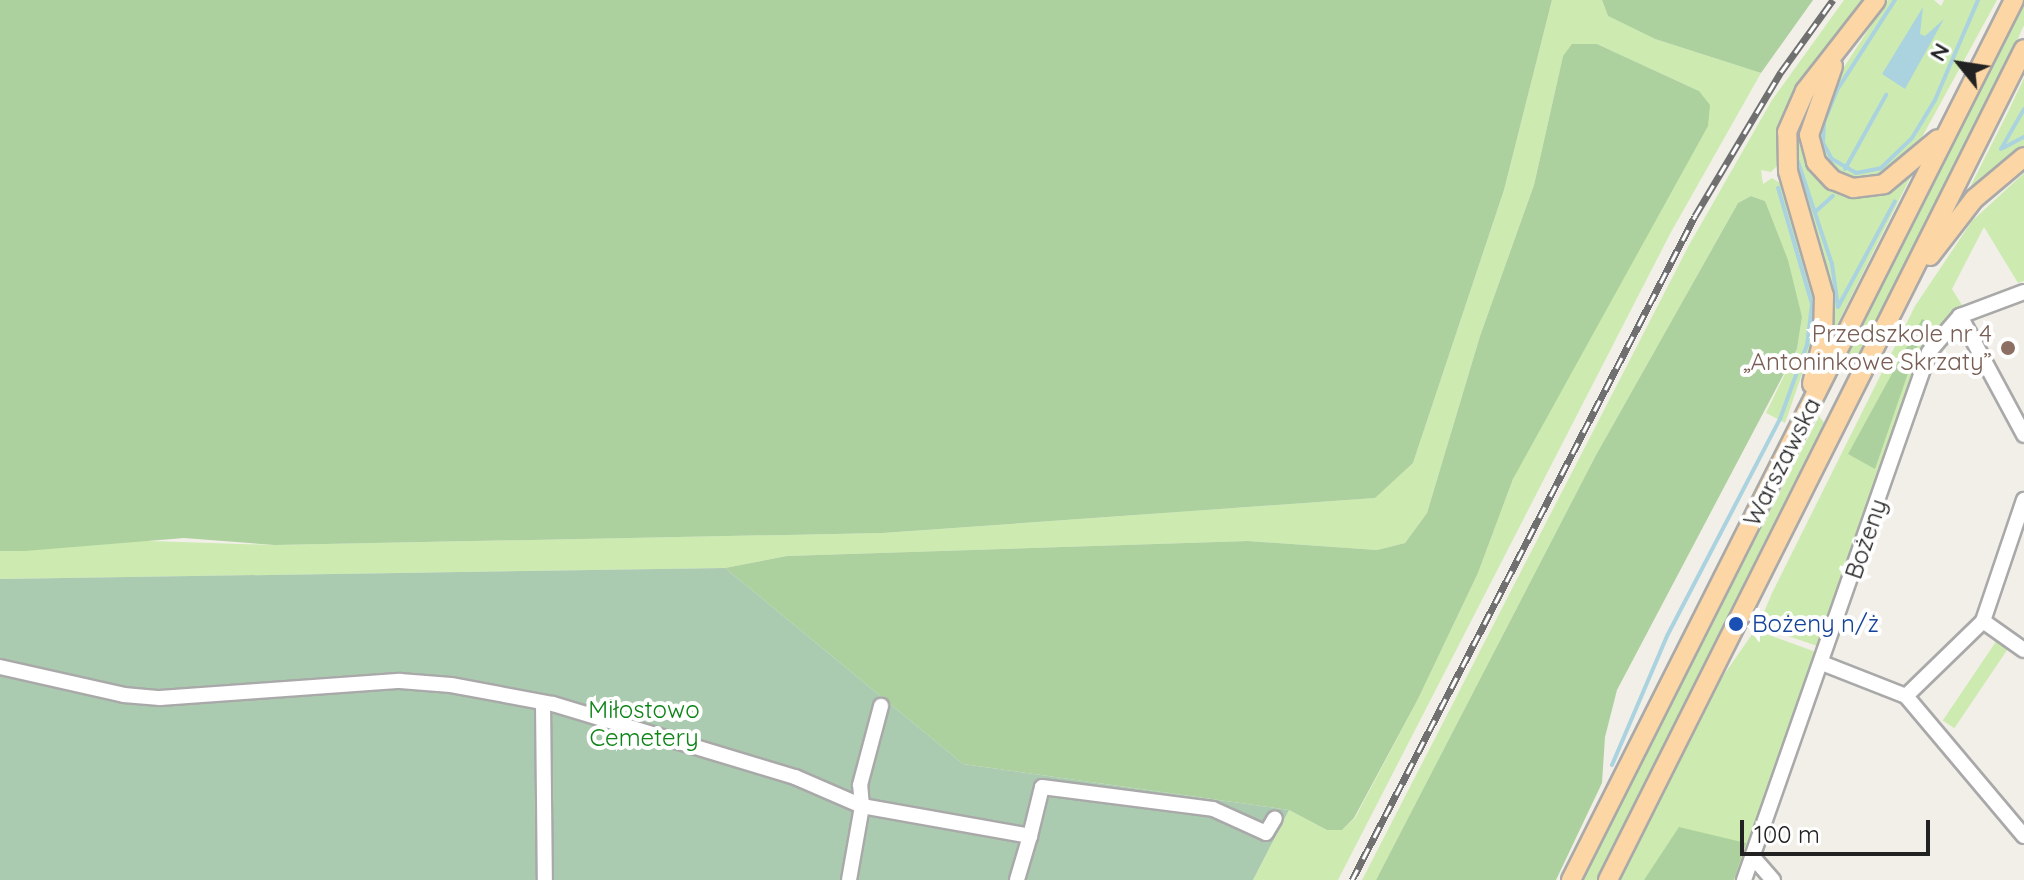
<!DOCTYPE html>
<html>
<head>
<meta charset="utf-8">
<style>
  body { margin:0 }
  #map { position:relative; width:2024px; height:880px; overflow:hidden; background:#f2efe9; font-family:Quicksand,sans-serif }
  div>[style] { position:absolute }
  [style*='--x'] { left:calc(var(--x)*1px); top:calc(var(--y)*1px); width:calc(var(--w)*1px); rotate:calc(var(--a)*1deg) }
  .grass>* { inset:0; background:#cdebb0; transform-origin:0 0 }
  .forest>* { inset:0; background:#add19e }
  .cemetery>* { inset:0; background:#aacbaf }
  .water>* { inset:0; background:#aad3df }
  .stream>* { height:4px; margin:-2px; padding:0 2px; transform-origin:2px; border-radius:2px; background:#aad3df }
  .roads { filter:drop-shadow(2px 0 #a9a9a9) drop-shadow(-2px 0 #a9a9a9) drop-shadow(0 2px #a9a9a9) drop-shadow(0 -2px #a9a9a9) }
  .minor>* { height:14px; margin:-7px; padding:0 7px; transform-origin:7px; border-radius:7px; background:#fff }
  .major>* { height:18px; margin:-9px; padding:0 9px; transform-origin:9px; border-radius:9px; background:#fcd6a4 }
  .rail>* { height:7px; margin-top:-3.5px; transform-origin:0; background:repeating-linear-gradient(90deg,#fff 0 12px,#707070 0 24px); box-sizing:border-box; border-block:2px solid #707070 }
  .dots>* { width:22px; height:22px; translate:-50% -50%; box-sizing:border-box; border:4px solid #fff; border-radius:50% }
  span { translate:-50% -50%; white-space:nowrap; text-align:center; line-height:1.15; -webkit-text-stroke:8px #fff; paint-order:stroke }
  .education-label { font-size:24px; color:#785e54 }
  .right { translate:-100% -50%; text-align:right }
  .street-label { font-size:24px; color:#222 }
  .transit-label { font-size:24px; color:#164399 }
  .left { translate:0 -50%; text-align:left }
  .park-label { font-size:24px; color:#0c8416 }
  .north { position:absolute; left:1920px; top:24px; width:80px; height:80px; -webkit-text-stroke:6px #fff; paint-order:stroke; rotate:300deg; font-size:22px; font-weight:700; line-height:32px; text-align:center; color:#222 }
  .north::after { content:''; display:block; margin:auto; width:28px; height:36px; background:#222; clip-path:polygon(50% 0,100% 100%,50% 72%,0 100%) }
  .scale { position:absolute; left:1740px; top:820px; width:190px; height:36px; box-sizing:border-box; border:4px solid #222; border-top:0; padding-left:10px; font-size:24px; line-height:28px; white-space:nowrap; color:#222; -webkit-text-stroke:6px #fff; paint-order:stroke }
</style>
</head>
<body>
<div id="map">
  <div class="grass">
    <div style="clip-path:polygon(1552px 0,1602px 0,1608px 16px,1655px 39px,1761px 73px,1670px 234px,1338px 880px,1253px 880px,1289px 810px,1327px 830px,1342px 830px,1355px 818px,1418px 699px,1478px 573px,1513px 479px,1699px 91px,1597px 44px,1563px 56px,1534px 185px,1480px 336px,1427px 513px,1405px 543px,1377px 550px,1248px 541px,787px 556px,725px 568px,0 579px,0 551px,119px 540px,275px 545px,883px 533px,1374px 498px,1413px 463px,1504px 190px)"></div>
    <div style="clip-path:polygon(1844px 0,1866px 0,1793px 92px,1780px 127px,1778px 165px,1771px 172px,1761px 170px,1763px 184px,1772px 178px,1783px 185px,1816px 286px,1817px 331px,1785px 423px,1766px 413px,1797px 349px,1802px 317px,1765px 201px,1751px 196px,1738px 203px,1596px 455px,1376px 880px,1362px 880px,1689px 245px,1772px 100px)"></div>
    <div style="clip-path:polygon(1888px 0,1934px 0,1941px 6px,1944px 0,1997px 0,1921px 139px,1886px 172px,1864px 179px,1845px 176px,1823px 156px,1818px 127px,1836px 79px)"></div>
    <div style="clip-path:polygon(2024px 1px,2024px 25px,2006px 65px,1854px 368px,1846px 371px,1843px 362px)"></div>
    <div style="clip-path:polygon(2024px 78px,2024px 149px,1965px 197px,2008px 112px)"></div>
    <div style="clip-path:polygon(1802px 118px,1801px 142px,1808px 164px,1834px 190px,1854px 196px,1880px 194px,1912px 174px,1832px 335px,1830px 280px,1797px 176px,1793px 140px)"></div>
    <div style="clip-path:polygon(2024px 173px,2024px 281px,2018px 283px,1984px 227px,1952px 289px,1962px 305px,1929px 342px,1823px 648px,1765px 628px,1768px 615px,1764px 612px,1772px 593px,1915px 306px,1972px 221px)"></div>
    <div style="clip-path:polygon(1819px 416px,1826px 425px,1600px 880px,1579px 880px)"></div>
    <div style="clip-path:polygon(1755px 630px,1816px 652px,1738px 880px,1616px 880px,1709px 696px)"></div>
    <div style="left:1997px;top:640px;width:14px;height:97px;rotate:34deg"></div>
  </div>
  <div class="forest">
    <div style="clip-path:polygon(0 0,1552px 0,1504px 190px,1413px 463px,1375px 498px,883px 533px,275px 545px,184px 538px,25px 551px,0 551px)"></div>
    <div style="clip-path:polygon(1602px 0,1813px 0,1761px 73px,1655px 39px,1608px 16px)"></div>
    <div style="clip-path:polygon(1572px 44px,1597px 44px,1699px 91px,1710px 105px,1708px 126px,1513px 479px,1478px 573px,1418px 699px,1354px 818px,1342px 830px,1327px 830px,1289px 810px,963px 764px,725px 568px,787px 556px,1248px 541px,1377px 550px,1405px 543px,1427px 513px,1480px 336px,1534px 185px,1563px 56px)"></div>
    <div style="clip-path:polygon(1751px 196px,1765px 201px,1788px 260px,1802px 317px,1797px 349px,1617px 690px,1605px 737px,1602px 783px,1556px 880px,1376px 880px,1596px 455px,1738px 203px)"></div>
    <div style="clip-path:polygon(1922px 319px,1926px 321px,1875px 469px,1848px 454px)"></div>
    <div style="clip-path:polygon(1679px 827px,1746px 843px,1734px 880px,1644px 880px)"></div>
  </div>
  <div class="cemetery">
    <div style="clip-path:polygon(725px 568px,963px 764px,1289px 810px,1253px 880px,0 880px,0 579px)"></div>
  </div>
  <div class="water">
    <div style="clip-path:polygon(1923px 7px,1920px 34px,1925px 36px,1944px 19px,1905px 89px,1882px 74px)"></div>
  </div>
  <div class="stream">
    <div style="--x:1895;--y:0;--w:107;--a:122.8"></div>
    <div style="--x:1837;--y:90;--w:35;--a:112"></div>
    <div style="--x:1824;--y:123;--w:20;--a:93"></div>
    <div style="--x:1823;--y:143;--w:18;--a:61"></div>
    <div style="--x:1832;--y:159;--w:28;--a:30"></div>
    <div style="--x:1856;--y:173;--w:25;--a:-11"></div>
    <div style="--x:1881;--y:168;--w:43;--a:-44.1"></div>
    <div style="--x:1912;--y:138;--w:44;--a:-58.8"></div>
    <div style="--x:1935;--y:100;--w:109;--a:-66.7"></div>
    <div style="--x:2003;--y:148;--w:24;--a:-28"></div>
    <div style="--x:2001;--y:149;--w:46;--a:-60.1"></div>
    <div style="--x:1798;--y:162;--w:108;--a:71.6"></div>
    <div style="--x:1832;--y:264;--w:43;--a:82.1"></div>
    <div style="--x:1838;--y:307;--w:120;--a:-61.7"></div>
    <div style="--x:1845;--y:169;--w:85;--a:-61"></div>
    <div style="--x:1815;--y:212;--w:24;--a:-42"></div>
    <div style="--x:1612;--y:765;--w:140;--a:-66.9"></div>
    <div style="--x:1667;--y:636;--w:245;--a:-62.5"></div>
    <div style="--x:1780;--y:419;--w:79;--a:-70"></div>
    <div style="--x:1807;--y:345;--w:41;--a:-83"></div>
    <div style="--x:1812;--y:304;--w:121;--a:-106.3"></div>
  </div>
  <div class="roads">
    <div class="minor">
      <div style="--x:1960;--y:316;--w:135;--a:61.7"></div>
      <div style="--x:1983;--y:621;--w:50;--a:35.3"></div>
      <div style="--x:1822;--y:663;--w:90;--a:21.4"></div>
      <div style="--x:1906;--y:696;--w:183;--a:49.9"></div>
      <div style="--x:0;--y:667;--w:127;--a:12.7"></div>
      <div style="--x:124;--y:695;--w:36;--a:5"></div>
      <div style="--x:160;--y:698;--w:241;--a:-4.1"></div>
      <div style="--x:400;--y:681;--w:51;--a:4.5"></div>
      <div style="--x:451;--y:685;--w:104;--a:10.6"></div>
      <div style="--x:553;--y:704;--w:253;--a:16.8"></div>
      <div style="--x:795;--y:777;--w:73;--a:23.4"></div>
      <div style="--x:862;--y:806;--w:171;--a:10.1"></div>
      <div style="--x:1030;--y:836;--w:46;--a:106.5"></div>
      <div style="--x:1906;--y:696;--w:107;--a:-44.2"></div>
      <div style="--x:1983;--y:621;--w:128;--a:-71.3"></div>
      <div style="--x:543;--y:703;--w:177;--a:89.4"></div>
      <div style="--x:1030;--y:836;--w:50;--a:-76.2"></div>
      <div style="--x:1042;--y:787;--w:172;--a:7.3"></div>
      <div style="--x:1213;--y:809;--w:58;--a:24.4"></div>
      <div style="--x:1266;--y:833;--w:17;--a:-59"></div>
      <div style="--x:1752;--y:856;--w:32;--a:49"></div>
      <div style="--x:849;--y:880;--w:75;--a:-80"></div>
      <div style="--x:862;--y:806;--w:21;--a:-95"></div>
      <div style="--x:860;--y:785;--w:82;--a:-75.1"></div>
      <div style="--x:1744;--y:880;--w:559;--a:-70.69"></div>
      <div style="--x:1929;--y:352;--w:48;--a:-49.3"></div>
      <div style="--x:1960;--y:316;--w:68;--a:-20.6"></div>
    </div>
    <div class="major">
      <div style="--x:1833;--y:66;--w:73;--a:109.2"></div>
      <div style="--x:1809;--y:135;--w:28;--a:75"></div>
      <div style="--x:1816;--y:162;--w:25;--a:47"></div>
      <div style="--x:1833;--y:180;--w:22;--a:22"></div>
      <div style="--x:1853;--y:188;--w:31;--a:-7"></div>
      <div style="--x:1884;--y:184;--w:70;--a:-39.8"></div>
      <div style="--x:1930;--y:256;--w:72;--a:-52.3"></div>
      <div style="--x:1974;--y:199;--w:65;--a:-40"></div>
      <div style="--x:1812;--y:384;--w:46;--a:-76.3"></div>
      <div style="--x:1823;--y:339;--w:43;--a:-88.7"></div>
      <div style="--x:1824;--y:296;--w:130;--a:-106.1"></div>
      <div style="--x:1788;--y:171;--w:39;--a:-91"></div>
      <div style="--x:1787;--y:132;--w:45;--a:-66.3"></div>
      <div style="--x:1805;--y:91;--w:115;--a:-52"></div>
      <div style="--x:1571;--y:880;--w:985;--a:-63.28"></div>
      <div style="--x:1608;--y:880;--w:929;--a:-63.41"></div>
    </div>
  </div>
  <div class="rail">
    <div style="--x:1352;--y:880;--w:747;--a:-62.68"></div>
    <div style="--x:1695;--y:216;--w:168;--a:-59.2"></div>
    <div style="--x:1781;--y:72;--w:89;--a:-54.2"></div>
  </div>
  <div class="dots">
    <div style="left:2008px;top:348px;background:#8d6e63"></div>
    <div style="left:1736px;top:624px;background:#1a4fb4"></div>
  </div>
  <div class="education-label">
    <span class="right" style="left:1992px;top:348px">Przedszkole nr 4<br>„Antoninkowe Skrzaty”</span>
  </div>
  <div class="street-label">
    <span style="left:1782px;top:462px;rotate:-63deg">Warszawska</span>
    <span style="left:1866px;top:539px;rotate:-71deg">Bożeny</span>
  </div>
  <div class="transit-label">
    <span class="left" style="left:1752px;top:624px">Bożeny n/ż</span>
  </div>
  <div class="park-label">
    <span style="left:644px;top:724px">Miłostowo<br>Cemetery</span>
  </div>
  <div class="north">N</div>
  <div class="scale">100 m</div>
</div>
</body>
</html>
